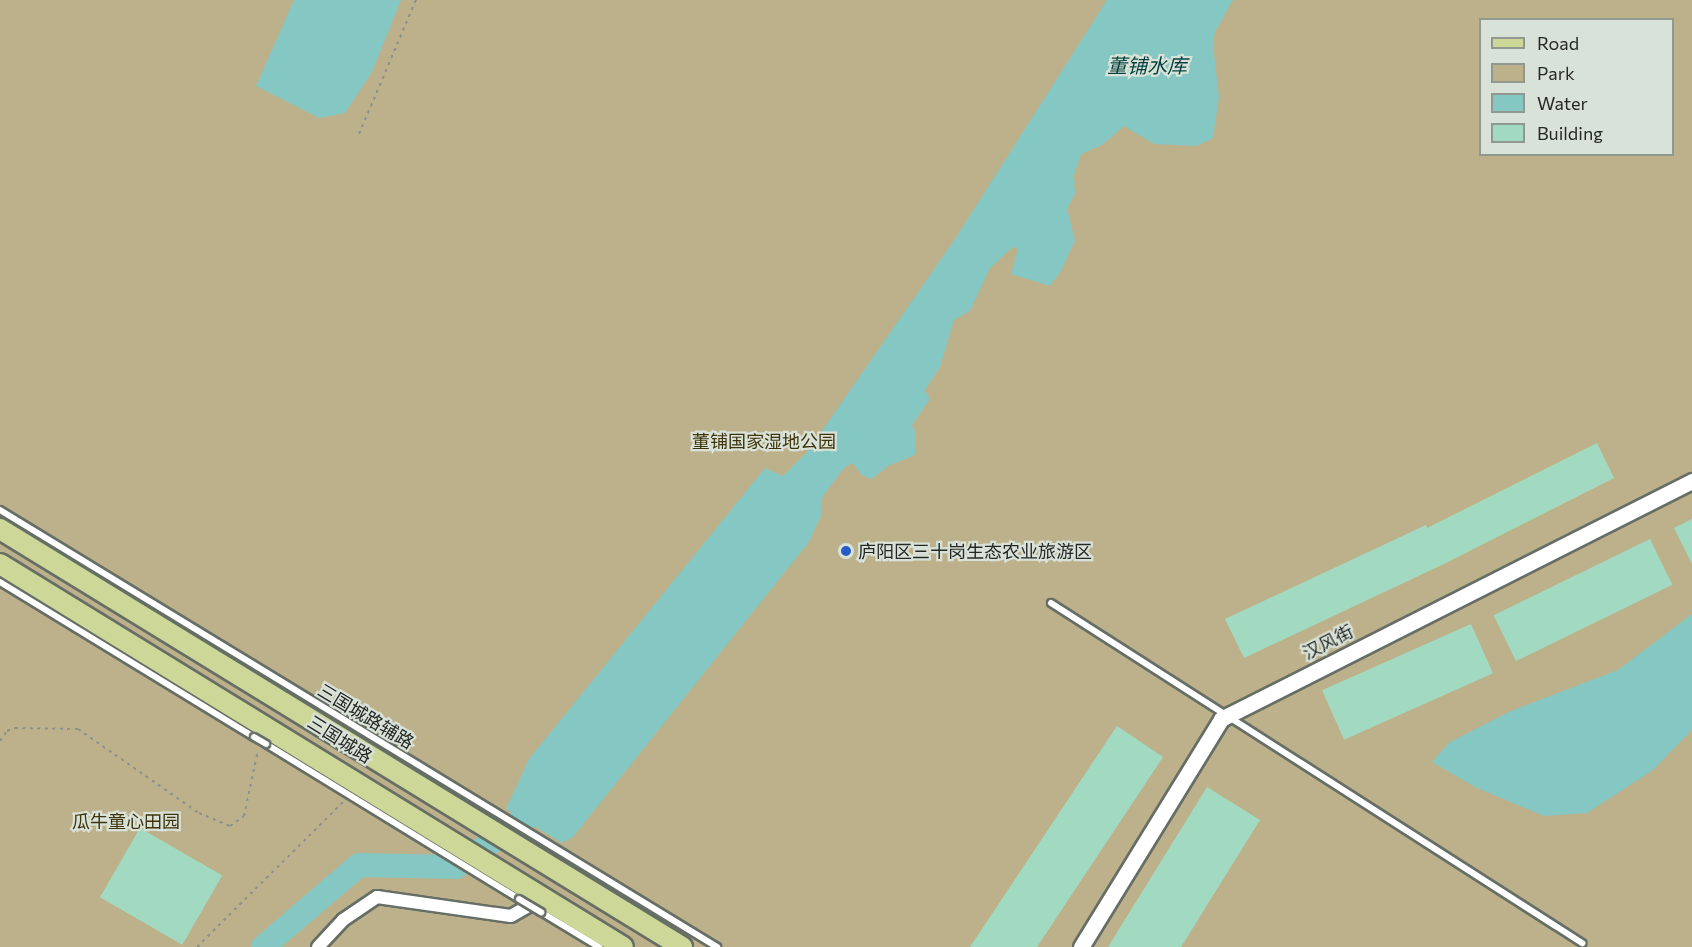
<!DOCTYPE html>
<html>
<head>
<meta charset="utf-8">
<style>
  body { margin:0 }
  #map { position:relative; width:1692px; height:947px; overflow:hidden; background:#d9e2d8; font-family:Commissioner,"Noto Sans SC",sans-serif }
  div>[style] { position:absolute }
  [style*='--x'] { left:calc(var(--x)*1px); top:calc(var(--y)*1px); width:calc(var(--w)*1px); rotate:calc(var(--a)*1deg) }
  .green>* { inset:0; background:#bdb18b }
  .water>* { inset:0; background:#85c7c2 }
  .river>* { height:24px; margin:-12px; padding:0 12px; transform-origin:12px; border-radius:12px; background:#85c7c2 }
  .building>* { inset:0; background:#a2dac1; transform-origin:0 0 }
  .path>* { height:2px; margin-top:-1px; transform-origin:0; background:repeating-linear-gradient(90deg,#8b918a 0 3px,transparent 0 7.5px) }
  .roads { filter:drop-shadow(2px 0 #666e65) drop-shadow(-2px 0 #666e65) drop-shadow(0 2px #666e65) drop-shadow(0 -2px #666e65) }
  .service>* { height:6px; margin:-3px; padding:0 3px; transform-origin:3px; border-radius:3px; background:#fff }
  .minor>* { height:12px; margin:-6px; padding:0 6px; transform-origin:6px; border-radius:6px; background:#fff }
  .tertiary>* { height:15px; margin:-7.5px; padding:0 7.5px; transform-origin:7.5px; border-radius:7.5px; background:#fff }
  .primary>* { height:20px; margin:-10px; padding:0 10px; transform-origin:10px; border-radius:10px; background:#cdd797 }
  .bridges { filter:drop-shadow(2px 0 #666e65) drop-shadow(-2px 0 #666e65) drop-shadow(0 2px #666e65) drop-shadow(0 -2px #666e65) }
  .service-bridge>* { height:6px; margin:-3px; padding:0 3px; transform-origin:3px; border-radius:3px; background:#fff }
  .dots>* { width:16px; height:16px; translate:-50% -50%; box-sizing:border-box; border:3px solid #d9e2d8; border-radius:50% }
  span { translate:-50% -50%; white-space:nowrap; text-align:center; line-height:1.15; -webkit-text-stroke:4.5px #d9e2d8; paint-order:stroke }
  .park-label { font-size:18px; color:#3f340b }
  .poi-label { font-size:18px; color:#252825 }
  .left { translate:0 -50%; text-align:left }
  .street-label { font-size:18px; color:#252825 }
  .water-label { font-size:20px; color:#003f3c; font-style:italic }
  .legend { position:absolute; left:1479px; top:18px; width:195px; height:138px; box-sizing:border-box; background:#d9e2d8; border:2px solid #919890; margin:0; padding:8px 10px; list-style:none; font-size:18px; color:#252825 }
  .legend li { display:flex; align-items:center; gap:12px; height:30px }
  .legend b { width:30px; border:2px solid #919890 }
</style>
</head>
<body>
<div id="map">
  <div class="green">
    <div style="clip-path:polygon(evenodd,0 0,1692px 0,1692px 947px,0 947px,0 0,1480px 20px,1672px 20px,1672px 154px,1480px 154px,1480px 20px)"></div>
  </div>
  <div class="water">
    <div style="clip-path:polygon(294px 0,401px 0,372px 72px,345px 113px,319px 118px,256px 86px)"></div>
    <div style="clip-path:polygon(1107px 0,1233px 0,1215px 32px,1213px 44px,1219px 97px,1213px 138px,1197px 146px,1154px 144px,1124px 126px,1102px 145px,1081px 154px,1074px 175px,1075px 194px,1067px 209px,1075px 241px,1061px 271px,1050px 286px,1011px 274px,1018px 249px,1013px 247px,990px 268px,970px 311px,954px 320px,940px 367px,925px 390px,930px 399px,912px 425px,916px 433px,915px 455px,888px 466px,872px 479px,863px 476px,852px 463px,844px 468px,821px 499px,821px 516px,809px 542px,573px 837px,562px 843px,506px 809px,529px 759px,765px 468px,783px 476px,808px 451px,955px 239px)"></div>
    <div style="clip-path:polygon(1692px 614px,1692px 730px,1653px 770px,1587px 813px,1544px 816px,1475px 787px,1432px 762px,1450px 742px,1511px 711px,1618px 670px)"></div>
  </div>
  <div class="river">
    <div style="--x:263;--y:947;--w:126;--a:-40.5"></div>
    <div style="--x:359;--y:865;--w:97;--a:1.2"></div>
    <div style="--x:456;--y:867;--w:113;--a:-35"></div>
  </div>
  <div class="building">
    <div style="clip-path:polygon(1597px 443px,1614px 478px,1444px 564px,1244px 658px,1225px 619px,1426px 525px,1427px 528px)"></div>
    <div style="clip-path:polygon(1692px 519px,1692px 564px,1674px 528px)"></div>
    <div style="left:1650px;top:539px;width:51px;height:174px;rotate:64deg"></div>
    <div style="left:1471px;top:624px;width:54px;height:163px;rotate:66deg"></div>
    <div style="clip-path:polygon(1117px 726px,1163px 757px,1037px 947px,970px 947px)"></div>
    <div style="clip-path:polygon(1207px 787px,1260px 820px,1181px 947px,1108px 947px)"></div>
    <div style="left:140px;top:828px;width:95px;height:80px;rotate:30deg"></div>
  </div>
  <div class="path">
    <div style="--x:359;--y:134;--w:146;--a:-67"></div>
    <div style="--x:0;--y:741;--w:12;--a:-55"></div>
    <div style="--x:7;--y:731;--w:9;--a:-21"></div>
    <div style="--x:15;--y:728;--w:63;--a:0.9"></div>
    <div style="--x:78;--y:729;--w:147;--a:34.8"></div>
    <div style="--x:199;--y:813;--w:34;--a:23"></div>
    <div style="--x:230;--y:826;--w:17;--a:-36"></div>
    <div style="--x:244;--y:816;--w:67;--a:-78"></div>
    <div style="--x:197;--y:947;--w:206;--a:-44.8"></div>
  </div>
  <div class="roads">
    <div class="service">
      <div style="--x:0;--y:510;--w:840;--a:31.36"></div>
      <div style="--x:0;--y:582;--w:298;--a:31.4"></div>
      <div style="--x:1051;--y:603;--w:631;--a:32.63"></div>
      <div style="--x:266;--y:744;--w:297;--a:31.5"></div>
      <div style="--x:541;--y:912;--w:68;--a:31.1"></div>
    </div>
    <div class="minor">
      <div style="--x:318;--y:947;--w:37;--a:-47"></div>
      <div style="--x:343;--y:920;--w:41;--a:-34.1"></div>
      <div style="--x:377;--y:897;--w:135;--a:8.1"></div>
      <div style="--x:511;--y:916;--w:34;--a:-30"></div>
    </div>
    <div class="tertiary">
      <div style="--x:1081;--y:947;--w:268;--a:-58.4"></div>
      <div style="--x:1221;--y:719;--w:528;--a:-26.81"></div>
    </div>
    <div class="primary">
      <div style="--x:0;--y:529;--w:800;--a:31.5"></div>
      <div style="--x:0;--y:564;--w:731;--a:31.58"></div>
    </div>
  </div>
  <div class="bridges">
    <div class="service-bridge">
      <div style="--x:254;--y:737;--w:14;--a:30"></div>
      <div style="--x:519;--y:899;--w:26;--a:31"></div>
    </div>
  </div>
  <div class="dots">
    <div style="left:846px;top:551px;background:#245dca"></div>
  </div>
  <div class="park-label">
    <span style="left:764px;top:441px">董铺国家湿地公园</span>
    <span style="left:126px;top:821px">瓜牛童心田园</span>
  </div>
  <div class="poi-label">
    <span class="left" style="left:858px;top:551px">庐阳区三十岗生态农业旅游区</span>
  </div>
  <div class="street-label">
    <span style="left:1328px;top:642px;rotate:-27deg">汉风街</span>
    <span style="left:366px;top:716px;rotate:31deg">三国城路辅路</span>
    <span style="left:340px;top:739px;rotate:32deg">三国城路</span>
  </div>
  <div class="water-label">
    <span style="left:1147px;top:65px">董铺水库</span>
  </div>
  <ul class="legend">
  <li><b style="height:8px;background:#cdd797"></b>Road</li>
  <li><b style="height:16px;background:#bdb18b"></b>Park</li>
  <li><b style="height:16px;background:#85c7c2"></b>Water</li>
  <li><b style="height:16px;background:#a2dac1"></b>Building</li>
  </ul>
</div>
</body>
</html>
